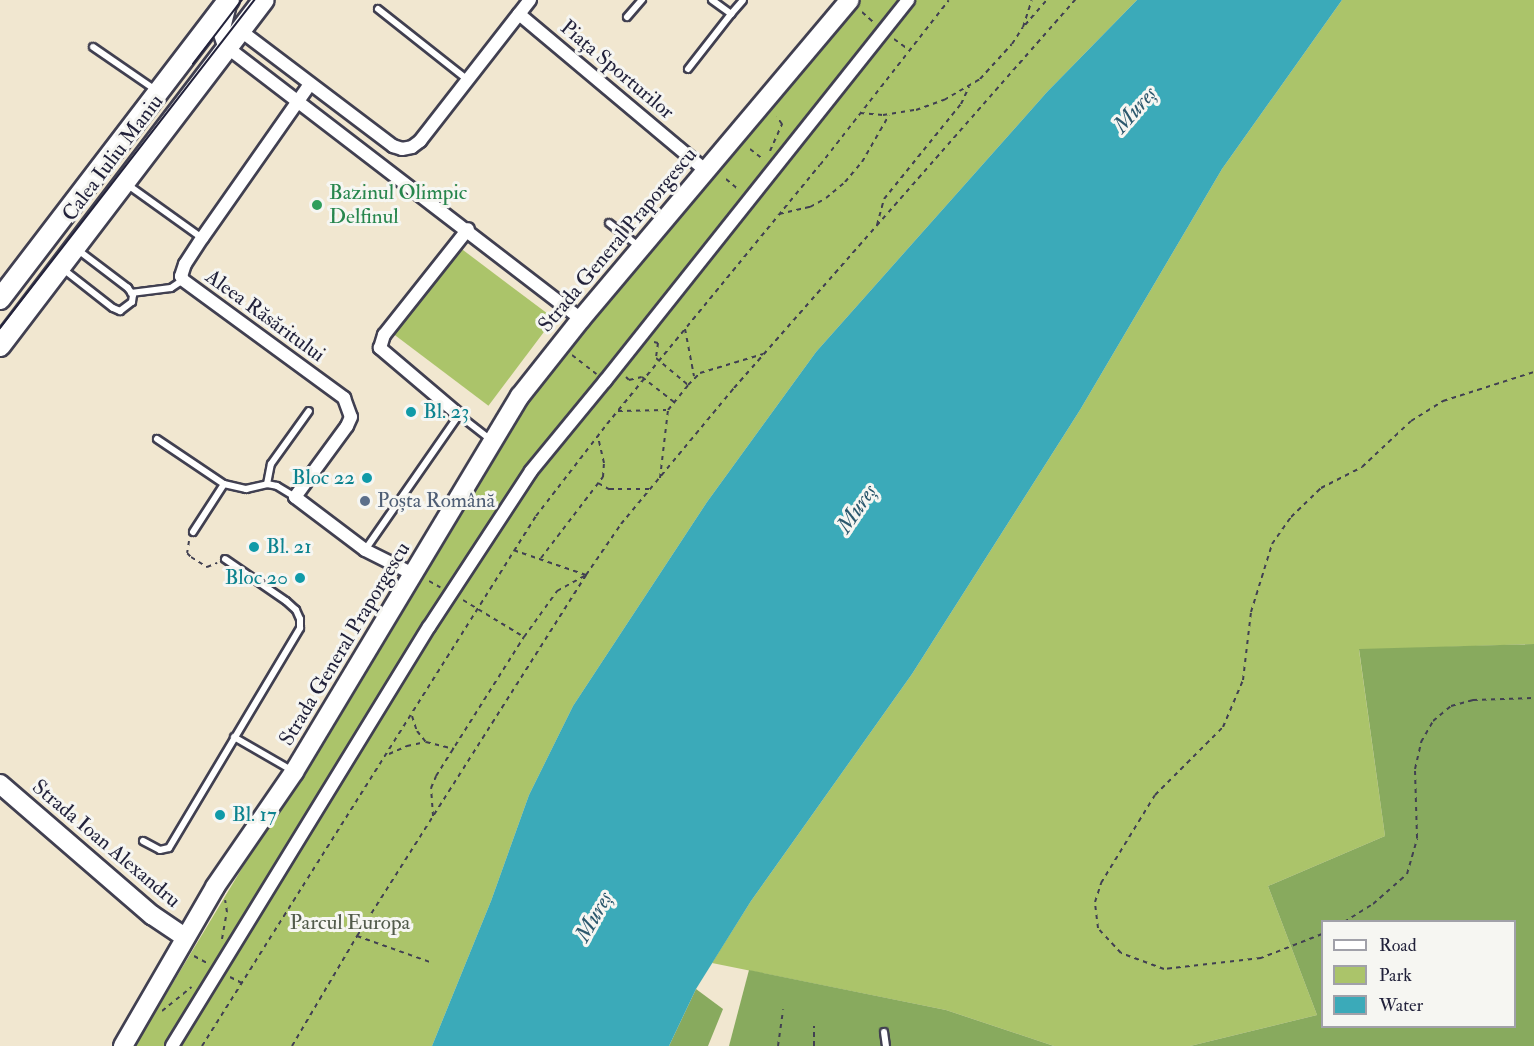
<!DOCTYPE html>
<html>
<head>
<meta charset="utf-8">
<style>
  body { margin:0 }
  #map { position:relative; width:1534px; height:1046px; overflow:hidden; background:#f1e7d0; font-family:"IM FELL Double Pica",serif }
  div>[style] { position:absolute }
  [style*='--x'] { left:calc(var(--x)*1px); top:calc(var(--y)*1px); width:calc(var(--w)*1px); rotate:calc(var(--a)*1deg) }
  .green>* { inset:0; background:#abc46a; transform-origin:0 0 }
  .forest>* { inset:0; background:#88aa5e }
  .water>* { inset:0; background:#3baab9 }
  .path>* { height:2px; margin-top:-1px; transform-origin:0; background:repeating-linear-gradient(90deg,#414051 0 4.5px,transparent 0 9px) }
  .roads { filter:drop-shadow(2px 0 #414051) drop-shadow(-2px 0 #414051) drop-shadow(0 2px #414051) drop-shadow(0 -2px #414051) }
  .lane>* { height:6px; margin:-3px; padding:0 3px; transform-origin:3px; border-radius:3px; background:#fff }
  .street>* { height:12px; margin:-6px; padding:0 6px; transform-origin:6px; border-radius:6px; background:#fff }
  .secondary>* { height:18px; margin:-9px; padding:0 9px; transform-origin:9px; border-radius:9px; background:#fff }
  .primary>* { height:20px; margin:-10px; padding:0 10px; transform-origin:10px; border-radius:10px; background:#fff }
  .tram>* { height:1.5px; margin:-0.75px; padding:0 0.75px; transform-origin:0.75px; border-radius:0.75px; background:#22223b }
  .dots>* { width:16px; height:16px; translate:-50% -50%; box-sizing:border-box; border:3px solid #f6f6f2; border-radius:50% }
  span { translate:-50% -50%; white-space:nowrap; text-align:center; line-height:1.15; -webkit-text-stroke:6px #f6f6f2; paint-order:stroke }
  .street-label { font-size:21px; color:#22223b }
  .leisure-label { font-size:21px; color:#27864d }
  .left { translate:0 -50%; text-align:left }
  .culture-label { font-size:21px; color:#0d838f }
  .right { translate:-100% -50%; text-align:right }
  .service-label { font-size:21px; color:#4e5e75 }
  .park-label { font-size:21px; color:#525b4b }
  .water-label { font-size:22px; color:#2c586d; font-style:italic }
  .legend { position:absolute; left:1321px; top:920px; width:195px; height:108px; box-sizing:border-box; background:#f6f6f2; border:2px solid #a1a1a9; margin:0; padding:8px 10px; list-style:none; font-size:18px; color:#22223b }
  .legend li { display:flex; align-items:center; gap:12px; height:30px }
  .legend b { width:30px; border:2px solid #a1a1a9 }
</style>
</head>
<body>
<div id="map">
  <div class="green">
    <div style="clip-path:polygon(859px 0,1137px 0,1047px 92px,816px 352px,707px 502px,573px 706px,529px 795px,491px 901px,432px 1046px,135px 1046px,519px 408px,808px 57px)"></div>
    <div style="clip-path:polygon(1342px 0,1534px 0,1534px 644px,1359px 650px,1385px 836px,1268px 886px,1317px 1015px,1190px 1046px,1054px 1046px,946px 1010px,712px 963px,751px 901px,912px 674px,1080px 410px,1222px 169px)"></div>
    <div style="left:459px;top:247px;width:119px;height:109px;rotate:37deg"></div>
  </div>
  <div class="forest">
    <div style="clip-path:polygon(evenodd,1534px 644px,1534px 1046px,1190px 1046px,1317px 1015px,1268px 886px,1385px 836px,1359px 649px,1534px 644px,1322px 922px,1514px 922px,1514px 1026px,1322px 1026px,1322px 922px)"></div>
    <div style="clip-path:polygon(749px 970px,946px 1010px,1054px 1046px,729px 1046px)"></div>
    <div style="clip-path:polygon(696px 989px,723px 1009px,708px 1046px,669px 1046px)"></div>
  </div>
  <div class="water">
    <div style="clip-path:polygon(1137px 0,1342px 0,1222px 169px,1080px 410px,912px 674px,751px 901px,696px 989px,669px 1046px,432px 1046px,491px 901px,529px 795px,573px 706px,707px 502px,816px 352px,1047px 92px)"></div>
  </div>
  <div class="path">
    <div style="--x:862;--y:12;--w:15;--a:42"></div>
    <div style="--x:1025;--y:25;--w:33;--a:-49"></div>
    <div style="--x:894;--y:39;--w:19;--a:36"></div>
    <div style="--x:860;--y:113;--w:23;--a:5"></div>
    <div style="--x:883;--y:115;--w:33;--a:-9"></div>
    <div style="--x:916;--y:110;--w:30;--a:-20"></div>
    <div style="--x:944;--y:100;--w:42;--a:-30.3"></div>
    <div style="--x:980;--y:79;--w:47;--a:-47.6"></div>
    <div style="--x:1012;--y:44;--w:20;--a:-57"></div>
    <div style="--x:1023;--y:27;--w:28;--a:-72"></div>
    <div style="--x:750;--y:149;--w:18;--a:38"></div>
    <div style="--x:770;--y:151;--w:30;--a:-66"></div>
    <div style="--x:782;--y:124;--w:9;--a:-126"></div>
    <div style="--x:726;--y:179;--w:17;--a:40"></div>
    <div style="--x:779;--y:214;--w:32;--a:-13"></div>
    <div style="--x:810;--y:207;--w:18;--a:-29"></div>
    <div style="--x:826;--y:198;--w:25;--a:-40"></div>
    <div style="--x:845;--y:182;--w:26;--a:-50"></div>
    <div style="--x:862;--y:162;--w:54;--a:-60.1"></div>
    <div style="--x:877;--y:225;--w:27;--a:-75"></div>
    <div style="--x:884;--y:199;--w:122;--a:-51"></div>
    <div style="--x:961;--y:104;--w:19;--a:-65"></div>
    <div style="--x:685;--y:329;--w:48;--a:79.2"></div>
    <div style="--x:654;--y:342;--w:4;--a:14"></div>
    <div style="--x:658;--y:343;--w:15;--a:98"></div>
    <div style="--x:656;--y:358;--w:42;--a:40.2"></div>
    <div style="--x:572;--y:355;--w:31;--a:38"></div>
    <div style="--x:626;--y:377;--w:4;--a:45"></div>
    <div style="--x:629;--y:380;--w:13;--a:-13"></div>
    <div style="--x:642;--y:377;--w:41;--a:38"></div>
    <div style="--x:618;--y:411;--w:48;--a:-1.2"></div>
    <div style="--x:660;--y:478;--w:68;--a:-83.3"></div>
    <div style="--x:668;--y:410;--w:32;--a:-51"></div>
    <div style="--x:688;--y:385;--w:17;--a:-45"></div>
    <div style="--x:700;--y:373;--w:66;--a:-16.8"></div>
    <div style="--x:598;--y:483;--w:13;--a:29"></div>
    <div style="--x:609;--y:489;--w:42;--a:0"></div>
    <div style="--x:189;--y:541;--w:12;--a:99"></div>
    <div style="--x:187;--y:553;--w:6;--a:45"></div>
    <div style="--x:191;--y:557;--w:19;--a:32"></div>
    <div style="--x:207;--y:567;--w:11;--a:-22"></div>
    <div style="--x:541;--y:558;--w:102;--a:-52.6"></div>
    <div style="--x:603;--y:477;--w:14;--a:-86"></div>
    <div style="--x:604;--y:463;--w:28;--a:-103"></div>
    <div style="--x:429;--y:581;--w:13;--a:29"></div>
    <div style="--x:463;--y:600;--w:71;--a:31.2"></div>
    <div style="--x:412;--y:716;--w:16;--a:72"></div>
    <div style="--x:417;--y:731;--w:14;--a:51"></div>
    <div style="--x:426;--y:742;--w:29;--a:14"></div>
    <div style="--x:389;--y:754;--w:20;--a:-24"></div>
    <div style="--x:407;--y:746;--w:19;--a:-12"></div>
    <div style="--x:433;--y:816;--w:28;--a:-94"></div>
    <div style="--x:431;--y:788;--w:13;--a:-67"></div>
    <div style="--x:436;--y:776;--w:165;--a:-57.7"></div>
    <div style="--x:524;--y:637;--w:57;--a:-54.3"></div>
    <div style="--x:557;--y:591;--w:33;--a:-29"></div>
    <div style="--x:586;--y:575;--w:77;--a:-161.1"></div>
    <div style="--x:1344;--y:922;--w:34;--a:-32"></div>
    <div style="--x:1373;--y:904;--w:45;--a:-41.4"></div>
    <div style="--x:1407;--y:874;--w:37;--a:-74"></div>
    <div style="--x:1417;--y:838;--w:69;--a:-91.7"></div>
    <div style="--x:1415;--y:769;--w:28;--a:-77"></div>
    <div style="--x:1421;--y:742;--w:24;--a:-60"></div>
    <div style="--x:1433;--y:721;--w:23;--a:-40"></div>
    <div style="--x:1451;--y:706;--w:23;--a:-15"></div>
    <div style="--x:1473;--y:700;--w:61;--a:-1.9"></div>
    <div style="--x:1322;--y:934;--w:66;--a:158.5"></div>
    <div style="--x:1261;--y:958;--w:98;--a:173.5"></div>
    <div style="--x:1164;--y:969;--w:46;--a:-159.6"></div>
    <div style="--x:1121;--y:953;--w:34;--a:-133"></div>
    <div style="--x:1098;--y:928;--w:26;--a:-97"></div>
    <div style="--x:1095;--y:902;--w:20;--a:-72"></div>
    <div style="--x:1101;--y:883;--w:103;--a:-58.5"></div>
    <div style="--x:1155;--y:795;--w:96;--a:-45"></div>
    <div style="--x:1223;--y:727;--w:51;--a:-66.9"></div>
    <div style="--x:1243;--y:680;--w:68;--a:-83.3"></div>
    <div style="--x:1251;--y:612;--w:71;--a:-72.8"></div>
    <div style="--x:1272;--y:544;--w:33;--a:-55"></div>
    <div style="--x:1291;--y:517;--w:42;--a:-44"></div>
    <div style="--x:1321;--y:488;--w:46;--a:-27.1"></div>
    <div style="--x:1362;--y:467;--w:67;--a:-43.2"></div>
    <div style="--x:1411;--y:421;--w:38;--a:-32"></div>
    <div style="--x:1443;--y:401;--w:96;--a:-17.7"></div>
    <div style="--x:357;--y:936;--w:77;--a:19.6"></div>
    <div style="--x:222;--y:939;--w:27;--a:-80"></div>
    <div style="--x:227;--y:912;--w:12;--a:-99"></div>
    <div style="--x:194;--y:956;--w:15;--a:28"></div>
    <div style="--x:230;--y:977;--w:16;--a:27"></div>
    <div style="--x:162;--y:1011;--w:38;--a:-39"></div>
    <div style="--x:202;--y:1046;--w:626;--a:-57.78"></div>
    <div style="--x:536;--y:516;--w:116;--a:-52.3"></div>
    <div style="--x:607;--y:424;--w:335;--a:-50.6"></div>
    <div style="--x:820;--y:165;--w:209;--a:-52"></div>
    <div style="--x:292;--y:1046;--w:128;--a:-59.4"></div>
    <div style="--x:357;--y:936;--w:428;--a:-57.6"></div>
    <div style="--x:586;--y:575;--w:62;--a:-55.5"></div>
    <div style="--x:621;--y:524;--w:177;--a:-50.3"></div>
    <div style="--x:734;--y:388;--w:517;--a:-48.69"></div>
    <div style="--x:778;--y:1046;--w:37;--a:-82"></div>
    <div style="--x:814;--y:1046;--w:20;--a:-90"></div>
  </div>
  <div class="roads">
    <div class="lane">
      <div style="--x:712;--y:0;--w:24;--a:36"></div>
      <div style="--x:731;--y:14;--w:18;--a:-49"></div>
      <div style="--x:378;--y:9;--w:115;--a:38.3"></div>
      <div style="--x:627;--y:17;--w:23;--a:-49"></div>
      <div style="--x:93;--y:47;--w:78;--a:34.5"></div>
      <div style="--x:688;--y:69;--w:70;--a:-52"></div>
      <div style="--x:128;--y:185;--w:91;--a:35.6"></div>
      <div style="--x:609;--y:223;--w:37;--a:38"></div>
      <div style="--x:63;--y:269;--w:63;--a:38"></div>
      <div style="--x:113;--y:308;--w:8;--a:23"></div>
      <div style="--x:120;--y:311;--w:15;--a:-37"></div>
      <div style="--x:132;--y:302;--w:7;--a:-82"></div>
      <div style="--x:133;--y:295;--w:9;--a:-126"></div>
      <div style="--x:128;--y:288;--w:63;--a:-142.8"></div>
      <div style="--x:131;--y:293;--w:40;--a:-7.1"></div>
      <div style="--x:171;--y:288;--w:14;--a:-34"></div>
      <div style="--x:157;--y:439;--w:81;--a:33.9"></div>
      <div style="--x:267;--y:484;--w:20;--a:-79"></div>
      <div style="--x:271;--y:464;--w:65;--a:-54.4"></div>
      <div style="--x:193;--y:532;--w:57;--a:-57.1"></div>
      <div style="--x:224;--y:484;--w:23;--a:13"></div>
      <div style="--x:246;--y:489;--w:22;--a:-13"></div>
      <div style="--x:267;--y:484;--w:10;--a:11"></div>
      <div style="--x:277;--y:486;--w:21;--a:31"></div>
      <div style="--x:365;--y:550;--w:165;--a:-55.2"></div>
      <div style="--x:459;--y:415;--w:39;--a:38"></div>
      <div style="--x:234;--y:737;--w:68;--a:30"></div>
      <div style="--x:143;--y:841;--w:19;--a:28"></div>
      <div style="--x:160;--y:850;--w:9;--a:-13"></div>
      <div style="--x:169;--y:848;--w:256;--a:-59.2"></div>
      <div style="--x:300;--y:628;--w:9;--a:-90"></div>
      <div style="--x:300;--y:619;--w:10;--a:-114"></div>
      <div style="--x:296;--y:610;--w:13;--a:-138"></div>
      <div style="--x:286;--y:601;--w:74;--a:-145.5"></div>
      <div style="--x:884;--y:1032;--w:14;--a:82"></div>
    </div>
    <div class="street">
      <div style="--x:519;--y:14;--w:18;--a:-52"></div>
      <div style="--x:241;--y:31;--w:191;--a:37.1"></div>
      <div style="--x:393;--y:146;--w:9;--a:18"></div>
      <div style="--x:402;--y:149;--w:10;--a:-11"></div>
      <div style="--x:412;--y:147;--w:10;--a:-37"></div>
      <div style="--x:420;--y:141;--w:161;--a:-52.1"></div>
      <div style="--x:519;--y:14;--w:243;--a:40"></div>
      <div style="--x:228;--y:48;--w:445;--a:37.5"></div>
      <div style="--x:310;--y:84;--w:188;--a:125"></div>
      <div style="--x:202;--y:238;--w:31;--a:123"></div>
      <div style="--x:185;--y:264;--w:13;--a:108"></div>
      <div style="--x:181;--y:276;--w:4;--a:63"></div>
      <div style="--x:183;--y:280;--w:200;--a:36.2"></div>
      <div style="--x:344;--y:398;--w:20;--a:70"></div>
      <div style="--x:351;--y:417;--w:10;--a:114"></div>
      <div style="--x:347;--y:426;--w:88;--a:126.2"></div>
      <div style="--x:295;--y:497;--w:88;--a:37.1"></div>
      <div style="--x:365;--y:550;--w:54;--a:26.6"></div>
      <div style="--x:459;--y:415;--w:104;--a:-139.7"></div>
      <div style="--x:380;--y:348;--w:14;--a:-73"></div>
      <div style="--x:384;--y:335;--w:135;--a:-51.6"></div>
      <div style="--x:172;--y:1046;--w:492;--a:-58.5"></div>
      <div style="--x:429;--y:627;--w:186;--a:-56.8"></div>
      <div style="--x:531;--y:471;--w:117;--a:-50.6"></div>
      <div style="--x:605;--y:381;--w:487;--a:-51.5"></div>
    </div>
    <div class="secondary">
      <div style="--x:227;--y:4;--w:25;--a:104"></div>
      <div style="--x:221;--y:28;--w:21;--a:71"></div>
      <div style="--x:0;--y:784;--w:201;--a:40.8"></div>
      <div style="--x:152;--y:915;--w:40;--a:34"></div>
      <div style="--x:123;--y:1046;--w:184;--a:-59.9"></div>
      <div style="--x:215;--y:887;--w:140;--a:-55.5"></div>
      <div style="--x:294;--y:772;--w:439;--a:-59"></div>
      <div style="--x:520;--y:396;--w:98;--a:-51.6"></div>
      <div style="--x:581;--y:319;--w:417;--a:-49.9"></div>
    </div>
    <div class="primary">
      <div style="--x:0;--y:299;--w:377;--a:-52.6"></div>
      <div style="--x:0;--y:346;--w:435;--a:-52.7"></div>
    </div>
  </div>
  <div class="tram">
    <div style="--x:193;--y:64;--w:81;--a:-52.6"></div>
    <div style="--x:0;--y:328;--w:415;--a:-52.2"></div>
  </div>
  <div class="dots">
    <div style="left:317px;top:205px;background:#2e9e5b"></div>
    <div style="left:411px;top:412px;background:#0f9aa8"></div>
    <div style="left:367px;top:478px;background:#0f9aa8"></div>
    <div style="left:365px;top:501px;background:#5c6f8a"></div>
    <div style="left:254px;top:547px;background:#0f9aa8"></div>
    <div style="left:300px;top:578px;background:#0f9aa8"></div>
    <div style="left:220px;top:815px;background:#0f9aa8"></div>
  </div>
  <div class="street-label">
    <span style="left:617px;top:70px;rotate:40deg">Piața Sporturilor</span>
    <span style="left:113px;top:158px;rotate:-53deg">Calea Iuliu Maniu</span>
    <span style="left:618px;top:240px;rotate:-50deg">Strada General Praporgescu</span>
    <span style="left:265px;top:316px;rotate:36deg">Aleea Răsăritului</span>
    <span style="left:345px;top:644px;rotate:-59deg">Strada General Praporgescu</span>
    <span style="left:106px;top:844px;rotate:40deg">Strada Ioan Alexandru</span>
  </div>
  <div class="leisure-label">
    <span class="left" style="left:329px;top:205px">Bazinul Olimpic<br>Delfinul</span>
  </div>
  <div class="culture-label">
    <span class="left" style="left:423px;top:412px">Bl. 23</span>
    <span class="right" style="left:355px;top:478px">Bloc 22</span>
    <span class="left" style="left:266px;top:547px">Bl. 21</span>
    <span class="right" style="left:288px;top:578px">Bloc 20</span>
    <span class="left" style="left:232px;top:815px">Bl. 17</span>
  </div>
  <div class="service-label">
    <span class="left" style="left:377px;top:501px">Poșta Română</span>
  </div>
  <div class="park-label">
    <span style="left:350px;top:923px">Parcul Europa</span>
  </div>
  <div class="water-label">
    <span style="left:1135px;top:110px;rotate:-49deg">Mureș</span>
    <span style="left:857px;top:509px;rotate:-56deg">Mureș</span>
    <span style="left:594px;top:917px;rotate:-61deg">Mureș</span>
  </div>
  <ul class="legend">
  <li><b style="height:8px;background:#fff"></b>Road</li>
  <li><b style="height:16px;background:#abc46a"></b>Park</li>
  <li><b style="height:16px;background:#3baab9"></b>Water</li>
  </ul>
</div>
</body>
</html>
